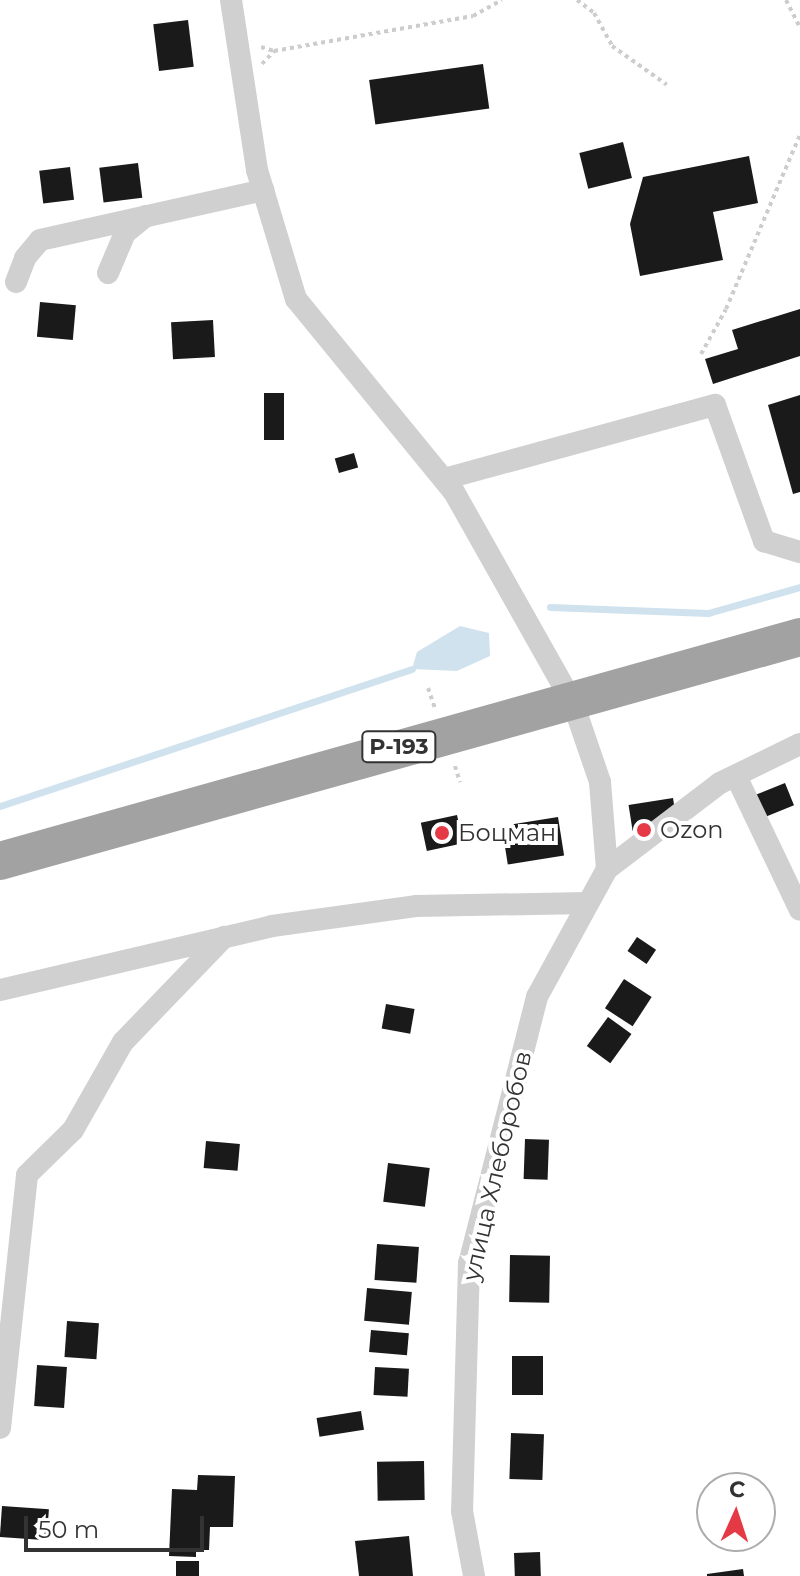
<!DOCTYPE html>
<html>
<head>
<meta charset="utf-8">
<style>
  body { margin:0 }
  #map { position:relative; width:800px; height:1576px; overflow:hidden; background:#fff; font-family:Montserrat,sans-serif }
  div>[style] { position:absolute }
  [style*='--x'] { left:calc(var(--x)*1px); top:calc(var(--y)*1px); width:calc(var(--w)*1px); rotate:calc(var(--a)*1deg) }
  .water>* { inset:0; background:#cfe2ee }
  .stream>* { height:7px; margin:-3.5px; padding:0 3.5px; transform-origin:3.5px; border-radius:3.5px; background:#cfe2ee }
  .building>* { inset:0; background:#1a1a1a; transform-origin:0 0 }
  .path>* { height:4px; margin-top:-2px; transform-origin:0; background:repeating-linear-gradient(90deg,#cdcdcd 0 4px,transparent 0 8px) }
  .minor>* { height:22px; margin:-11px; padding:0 11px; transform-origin:11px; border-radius:11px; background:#d0d0d0 }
  .trunk>* { height:38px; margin:-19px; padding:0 19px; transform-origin:19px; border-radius:19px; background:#a2a2a2 }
  .dots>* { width:22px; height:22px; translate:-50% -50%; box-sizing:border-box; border:4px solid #fff; border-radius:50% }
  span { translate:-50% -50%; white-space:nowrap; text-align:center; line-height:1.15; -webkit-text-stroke:8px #fff; paint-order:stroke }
  .shield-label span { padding:2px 6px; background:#fff; border:2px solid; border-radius:6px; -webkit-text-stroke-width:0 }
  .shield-label { font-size:22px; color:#333; font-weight:700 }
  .poi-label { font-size:24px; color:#333 }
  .left { translate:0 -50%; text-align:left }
  .street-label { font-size:24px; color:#333 }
  .north { position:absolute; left:696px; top:1472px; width:80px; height:80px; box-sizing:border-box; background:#fff; border:2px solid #adadad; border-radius:50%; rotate:3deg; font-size:22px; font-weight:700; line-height:32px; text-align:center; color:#333 }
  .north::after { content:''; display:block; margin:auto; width:28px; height:36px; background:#e63946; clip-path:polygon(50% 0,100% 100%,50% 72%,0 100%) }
  .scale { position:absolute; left:24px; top:1516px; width:180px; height:36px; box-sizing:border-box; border:4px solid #333; border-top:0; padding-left:10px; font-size:24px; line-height:28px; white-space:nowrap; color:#333; -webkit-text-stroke:6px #fff; paint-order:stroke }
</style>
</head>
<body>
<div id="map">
  <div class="water">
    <div style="clip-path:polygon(460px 626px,489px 633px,490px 656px,457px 671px,412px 669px,417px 652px)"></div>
  </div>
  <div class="stream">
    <div style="--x:550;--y:607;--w:158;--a:2.2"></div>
    <div style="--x:708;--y:613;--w:96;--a:-15.8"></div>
    <div style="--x:0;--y:806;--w:434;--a:-18.4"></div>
  </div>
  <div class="building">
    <div style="left:188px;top:20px;width:47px;height:35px;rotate:83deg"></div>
    <div style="left:483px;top:64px;width:45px;height:115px;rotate:82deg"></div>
    <div style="left:623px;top:142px;width:37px;height:45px;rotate:76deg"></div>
    <div style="clip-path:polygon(749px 156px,758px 203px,713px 212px,723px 260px,640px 276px,630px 224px,643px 177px)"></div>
    <div style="left:138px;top:163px;width:35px;height:39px;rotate:83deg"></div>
    <div style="left:70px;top:167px;width:33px;height:31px;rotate:83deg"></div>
    <div style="left:40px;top:302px;width:36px;height:35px;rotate:5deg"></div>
    <div style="clip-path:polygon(800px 309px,800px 356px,713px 384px,705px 359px,738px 349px,732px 330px)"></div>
    <div style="left:213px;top:320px;width:37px;height:42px;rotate:87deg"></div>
    <div style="left:264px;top:393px;width:20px;height:47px"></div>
    <div style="clip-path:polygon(800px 395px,800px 492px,793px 494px,768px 405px)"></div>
    <div style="left:354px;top:453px;width:15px;height:20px;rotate:74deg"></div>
    <div style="left:785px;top:783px;width:24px;height:35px;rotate:68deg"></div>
    <div style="left:673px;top:798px;width:26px;height:45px;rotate:81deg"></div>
    <div style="left:457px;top:815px;width:29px;height:37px;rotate:78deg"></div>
    <div style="left:558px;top:817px;width:39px;height:57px;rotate:81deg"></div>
    <div style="left:637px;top:937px;width:23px;height:17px;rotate:34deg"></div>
    <div style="left:624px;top:979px;width:33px;height:35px;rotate:33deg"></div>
    <div style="left:386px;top:1004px;width:29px;height:25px;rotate:10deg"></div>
    <div style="left:608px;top:1017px;width:29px;height:36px;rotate:36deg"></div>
    <div style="left:525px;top:1139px;width:24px;height:40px;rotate:2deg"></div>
    <div style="left:206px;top:1141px;width:34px;height:27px;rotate:5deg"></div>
    <div style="left:388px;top:1163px;width:42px;height:39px;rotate:7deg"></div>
    <div style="left:377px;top:1244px;width:42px;height:36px;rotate:4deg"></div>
    <div style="left:510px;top:1255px;width:40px;height:47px;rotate:1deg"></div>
    <div style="left:367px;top:1288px;width:45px;height:33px;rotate:5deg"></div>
    <div style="left:67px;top:1321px;width:32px;height:36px;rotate:4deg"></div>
    <div style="left:371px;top:1330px;width:38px;height:22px;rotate:5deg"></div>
    <div style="left:543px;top:1356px;width:39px;height:31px;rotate:90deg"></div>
    <div style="left:37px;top:1365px;width:30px;height:41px;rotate:4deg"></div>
    <div style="left:375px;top:1367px;width:34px;height:28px;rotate:3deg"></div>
    <div style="left:361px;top:1411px;width:19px;height:45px;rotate:81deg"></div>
    <div style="left:511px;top:1433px;width:33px;height:46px;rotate:2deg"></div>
    <div style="left:424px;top:1461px;width:39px;height:47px;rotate:89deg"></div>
    <div style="clip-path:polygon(198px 1475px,235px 1476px,233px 1527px,210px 1527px,209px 1550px,196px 1550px,196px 1557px,169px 1556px,172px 1489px,197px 1490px)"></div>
    <div style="left:2px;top:1506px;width:47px;height:31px;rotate:4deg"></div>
    <div style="clip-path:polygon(409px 1536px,413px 1576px,359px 1576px,355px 1541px)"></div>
    <div style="left:540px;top:1552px;width:24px;height:26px;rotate:88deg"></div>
    <div style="left:176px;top:1561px;width:23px;height:15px"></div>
    <div style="clip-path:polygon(743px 1569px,744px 1576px,707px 1576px,707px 1574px)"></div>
  </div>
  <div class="path">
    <div style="--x:577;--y:0;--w:21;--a:37"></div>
    <div style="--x:594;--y:13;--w:38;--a:61"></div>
    <div style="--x:612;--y:46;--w:67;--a:35.3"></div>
    <div style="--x:786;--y:0;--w:30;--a:63"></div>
    <div style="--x:261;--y:47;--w:14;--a:17"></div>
    <div style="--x:274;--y:51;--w:202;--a:-10"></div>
    <div style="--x:473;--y:16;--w:33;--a:-29"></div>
    <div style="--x:262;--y:64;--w:18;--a:-47"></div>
    <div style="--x:701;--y:354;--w:51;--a:-60.9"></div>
    <div style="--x:726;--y:309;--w:189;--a:-67"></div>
    <div style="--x:428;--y:688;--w:21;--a:71"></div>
    <div style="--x:455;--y:766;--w:17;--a:73"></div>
  </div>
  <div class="minor">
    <div style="--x:231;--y:0;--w:172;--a:81.3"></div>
    <div style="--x:257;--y:170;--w:135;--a:73.2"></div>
    <div style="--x:296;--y:299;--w:249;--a:50.7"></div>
    <div style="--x:454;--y:492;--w:242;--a:60.6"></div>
    <div style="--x:573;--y:703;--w:83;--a:71.1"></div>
    <div style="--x:600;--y:782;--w:87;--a:85.4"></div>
    <div style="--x:607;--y:869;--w:146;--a:118.7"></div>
    <div style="--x:537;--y:997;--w:275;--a:104.3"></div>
    <div style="--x:469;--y:1263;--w:248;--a:91.6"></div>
    <div style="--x:462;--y:1511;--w:66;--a:79.5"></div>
    <div style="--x:108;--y:273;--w:43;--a:-67"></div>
    <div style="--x:125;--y:233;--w:27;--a:-39"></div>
    <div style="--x:16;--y:282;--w:26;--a:-69"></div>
    <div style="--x:25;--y:258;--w:23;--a:-50"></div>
    <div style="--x:40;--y:240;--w:229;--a:-12.6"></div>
    <div style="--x:444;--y:479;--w:281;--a:-15.3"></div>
    <div style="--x:715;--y:405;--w:145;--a:70.2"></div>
    <div style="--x:764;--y:541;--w:38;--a:17"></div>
    <div style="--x:736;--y:776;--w:148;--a:64.5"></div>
    <div style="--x:607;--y:869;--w:142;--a:-37.3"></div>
    <div style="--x:720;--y:783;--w:89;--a:-26"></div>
    <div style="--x:0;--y:990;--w:279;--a:-13.2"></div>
    <div style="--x:272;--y:926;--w:145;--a:-7.9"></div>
    <div style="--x:416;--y:906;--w:172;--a:-1"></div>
    <div style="--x:0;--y:1428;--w:254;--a:-83.9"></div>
    <div style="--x:27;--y:1175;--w:64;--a:-44.4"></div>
    <div style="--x:73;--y:1130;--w:101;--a:-60.4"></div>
    <div style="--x:123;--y:1042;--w:146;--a:-46.1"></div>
  </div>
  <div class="trunk">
    <div style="--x:0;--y:861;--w:831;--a:-15.64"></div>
  </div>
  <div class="dots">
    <div style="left:644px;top:830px;background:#e63946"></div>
    <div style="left:442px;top:833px;background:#e63946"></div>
  </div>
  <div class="shield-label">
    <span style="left:399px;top:747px">Р-193</span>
  </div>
  <div class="poi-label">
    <span class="left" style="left:660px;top:830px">Ozon</span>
    <span class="left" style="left:458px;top:833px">Боцман</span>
  </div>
  <div class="street-label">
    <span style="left:497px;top:1166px;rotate:-77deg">улица Хлеборобов</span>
  </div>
  <div class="north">С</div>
  <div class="scale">50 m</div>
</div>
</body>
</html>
